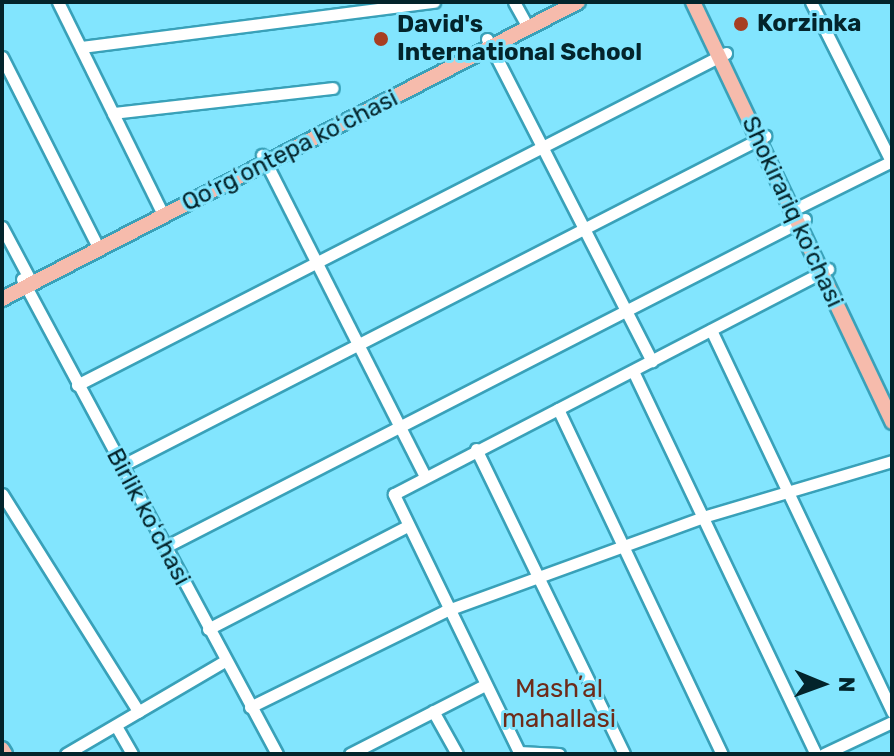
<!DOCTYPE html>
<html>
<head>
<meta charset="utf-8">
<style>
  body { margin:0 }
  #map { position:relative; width:894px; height:756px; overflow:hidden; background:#82e5fe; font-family:Rubik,sans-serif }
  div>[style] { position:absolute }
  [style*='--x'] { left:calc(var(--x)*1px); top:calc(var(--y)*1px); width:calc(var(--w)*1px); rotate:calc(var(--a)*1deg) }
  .roads { filter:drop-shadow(2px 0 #39a1b9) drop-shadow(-2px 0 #39a1b9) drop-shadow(0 2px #39a1b9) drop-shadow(0 -2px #39a1b9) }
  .minor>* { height:11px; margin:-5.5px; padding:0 5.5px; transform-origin:5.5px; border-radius:5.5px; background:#fff }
  .major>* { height:14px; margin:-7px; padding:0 7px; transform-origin:7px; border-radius:7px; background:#f6bbac }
  .dots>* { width:22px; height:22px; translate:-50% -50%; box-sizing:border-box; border:4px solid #82e5fe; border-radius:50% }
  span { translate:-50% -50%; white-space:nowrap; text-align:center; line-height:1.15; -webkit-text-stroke:6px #82e5fe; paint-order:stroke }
  .poi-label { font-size:24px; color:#03242b; font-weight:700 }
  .left { translate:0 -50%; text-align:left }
  .street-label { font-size:24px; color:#03242b }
  .neighbourhood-label { font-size:26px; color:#6e2b19 }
  .frame { position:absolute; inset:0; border:4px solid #03242b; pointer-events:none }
  .north { position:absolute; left:782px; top:644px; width:80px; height:80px; -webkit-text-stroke:6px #82e5fe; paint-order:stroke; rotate:91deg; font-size:22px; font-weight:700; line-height:32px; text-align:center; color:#03242b }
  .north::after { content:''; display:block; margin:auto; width:28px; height:36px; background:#03242b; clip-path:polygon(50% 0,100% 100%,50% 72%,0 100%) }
</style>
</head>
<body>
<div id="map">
  <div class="roads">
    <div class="minor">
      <div style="--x:58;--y:2;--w:230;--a:63.7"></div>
      <div style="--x:514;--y:2;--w:21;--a:61"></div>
      <div style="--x:811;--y:2;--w:180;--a:63.3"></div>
      <div style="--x:487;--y:39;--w:362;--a:62.9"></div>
      <div style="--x:81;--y:47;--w:356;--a:-7.3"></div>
      <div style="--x:2;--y:57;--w:206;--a:63.2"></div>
      <div style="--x:113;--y:113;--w:221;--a:-6.5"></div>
      <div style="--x:262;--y:155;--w:360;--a:63.1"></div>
      <div style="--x:799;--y:207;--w:104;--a:-26.3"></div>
      <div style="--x:2;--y:227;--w:55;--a:62"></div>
      <div style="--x:22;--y:279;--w:539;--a:61.77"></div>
      <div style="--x:711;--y:330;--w:423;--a:64.6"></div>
      <div style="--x:633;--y:371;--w:424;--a:64.5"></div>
      <div style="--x:77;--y:385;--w:729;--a:-27.09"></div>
      <div style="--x:558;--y:409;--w:382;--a:64.6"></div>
      <div style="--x:476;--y:449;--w:339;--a:64.1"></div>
      <div style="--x:121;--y:466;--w:724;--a:-27.13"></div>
      <div style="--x:2;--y:494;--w:257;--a:57.9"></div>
      <div style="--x:165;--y:547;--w:719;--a:-27.14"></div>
      <div style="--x:208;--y:629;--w:223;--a:-27.3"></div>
      <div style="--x:250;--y:707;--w:217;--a:-26.2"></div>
      <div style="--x:445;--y:611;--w:275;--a:-20"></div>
      <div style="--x:703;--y:517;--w:197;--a:-16.5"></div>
      <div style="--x:433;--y:711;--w:49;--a:60.8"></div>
      <div style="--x:116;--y:726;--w:32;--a:60"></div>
      <div style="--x:519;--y:752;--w:40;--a:2.9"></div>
      <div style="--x:66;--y:754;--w:182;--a:-30.4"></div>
      <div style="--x:350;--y:754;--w:152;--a:-27.1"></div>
      <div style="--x:520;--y:754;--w:289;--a:-115.9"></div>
      <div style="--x:394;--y:494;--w:489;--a:-27.4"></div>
      <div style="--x:824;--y:754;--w:75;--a:-25.2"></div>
    </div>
    <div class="major">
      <div style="--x:693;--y:2;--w:465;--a:64.6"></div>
      <div style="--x:2;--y:299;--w:648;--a:-27.28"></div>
      <div style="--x:2;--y:749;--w:6;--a:59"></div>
    </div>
  </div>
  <div class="dots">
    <div style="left:741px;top:24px;background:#a73e22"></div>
    <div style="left:381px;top:39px;background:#a73e22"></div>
  </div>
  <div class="poi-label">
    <span class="left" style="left:757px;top:24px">Korzinka</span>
    <span class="left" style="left:397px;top:39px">David's<br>International School</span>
  </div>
  <div class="street-label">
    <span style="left:290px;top:151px;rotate:-27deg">Qoʻrgʻontepa koʻchasi</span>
    <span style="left:792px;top:212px;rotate:65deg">Shokirariq ko'chasi</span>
    <span style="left:148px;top:517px;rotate:62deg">Birlik koʻchasi</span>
  </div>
  <div class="neighbourhood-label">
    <span style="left:559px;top:704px">Mashʼal<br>mahallasi</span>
  </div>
  <div class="frame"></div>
  <div class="north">N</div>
</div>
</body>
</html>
